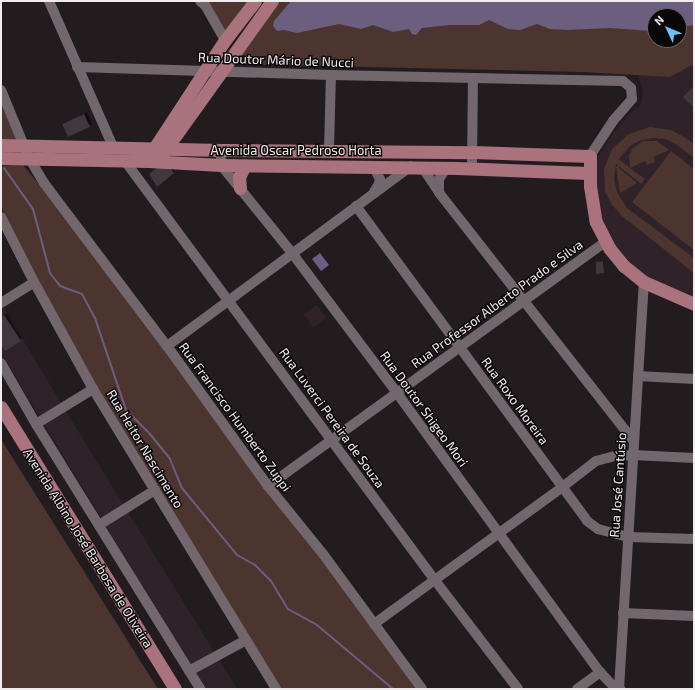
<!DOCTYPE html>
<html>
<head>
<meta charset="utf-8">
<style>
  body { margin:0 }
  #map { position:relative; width:695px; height:690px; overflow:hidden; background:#231c1f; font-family:"Exo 2",sans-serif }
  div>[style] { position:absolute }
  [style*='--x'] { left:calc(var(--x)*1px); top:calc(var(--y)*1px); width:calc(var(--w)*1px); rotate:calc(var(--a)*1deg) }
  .built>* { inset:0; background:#302229; transform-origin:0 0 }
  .green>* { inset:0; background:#4c342f }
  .water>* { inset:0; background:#6b5e7f; transform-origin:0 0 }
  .shadow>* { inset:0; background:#0007 }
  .stream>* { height:2px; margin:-1px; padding:0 1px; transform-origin:1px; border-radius:1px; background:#6b5e7f }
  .building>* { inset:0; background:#3f393f; transform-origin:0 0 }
  .minor>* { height:10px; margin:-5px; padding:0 5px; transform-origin:5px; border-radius:5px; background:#71676c }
  .major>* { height:13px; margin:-6.5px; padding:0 6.5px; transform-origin:6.5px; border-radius:6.5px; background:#a9727c }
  span { translate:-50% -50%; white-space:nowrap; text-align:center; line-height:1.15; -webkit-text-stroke:3px #0a0709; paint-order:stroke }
  .street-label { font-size:13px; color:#f0ebed }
  .frame { position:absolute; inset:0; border:2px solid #f0ebed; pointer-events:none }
  .north { position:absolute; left:647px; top:8px; width:40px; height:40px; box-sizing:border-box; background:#0a0709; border:1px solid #666264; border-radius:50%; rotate:314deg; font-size:11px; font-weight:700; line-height:16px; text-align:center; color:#f0ebed }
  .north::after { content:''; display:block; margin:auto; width:14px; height:18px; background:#6dc2f3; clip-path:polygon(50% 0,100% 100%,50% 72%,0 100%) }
</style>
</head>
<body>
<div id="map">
  <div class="built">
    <div style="clip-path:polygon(694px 64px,694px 300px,641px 274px,624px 257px,609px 236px,601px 216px,597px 198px,596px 165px,598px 157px,611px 136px,630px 113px,640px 106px,643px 92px,638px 75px,670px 77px)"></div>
    <div style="clip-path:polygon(1px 303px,67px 413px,237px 689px,204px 689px,196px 674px,1px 353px)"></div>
    <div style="left:317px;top:305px;width:16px;height:16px;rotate:55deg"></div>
  </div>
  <div class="green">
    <div style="clip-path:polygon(200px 1px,254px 1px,225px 40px)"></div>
    <div style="clip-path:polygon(evenodd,277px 1px,694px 1px,694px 64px,670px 77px,581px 72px,233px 64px,277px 1px,655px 16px,679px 16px,679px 40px,655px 40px,655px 16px)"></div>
    <div style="clip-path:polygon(1px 90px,25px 145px,1px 145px)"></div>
    <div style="clip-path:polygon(650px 127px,671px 130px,684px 137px,694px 144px,694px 158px,677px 145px,666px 139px,653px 138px,641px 140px,630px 146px,619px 159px,630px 168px,629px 155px,632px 149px,643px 141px,657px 141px,669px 150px,654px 157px,655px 162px,647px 165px,645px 161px,630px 168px,645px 179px,641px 184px,616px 164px,614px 179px,617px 192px,627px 208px,694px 258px,694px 273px,622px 216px,612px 205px,605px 192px,604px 169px,612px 149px,629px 134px)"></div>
    <div style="clip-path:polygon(671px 151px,694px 169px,694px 250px,632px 202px)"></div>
    <div style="clip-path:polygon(23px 165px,104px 264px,422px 689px,276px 689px,34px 282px,1px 206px,1px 166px)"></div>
    <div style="clip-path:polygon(616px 166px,619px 166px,619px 168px,637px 183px,620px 193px)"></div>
    <div style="clip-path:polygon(1px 439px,17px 465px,158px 689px,1px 689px)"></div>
  </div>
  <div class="water">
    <div style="clip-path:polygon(291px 1px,694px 1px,694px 25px,679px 27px,679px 16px,655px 16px,655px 30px,651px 31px,610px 28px,568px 30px,550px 29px,537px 24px,520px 30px,508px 29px,489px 20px,479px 25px,450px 25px,422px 28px,416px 35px,412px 34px,409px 29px,393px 32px,373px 25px,361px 29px,339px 24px,297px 33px,284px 30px,277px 31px,273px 26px,274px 21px)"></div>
    <div style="left:320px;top:253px;width:15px;height:10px;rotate:53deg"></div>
  </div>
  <div class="shadow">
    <div style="clip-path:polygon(87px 112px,92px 123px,89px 126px,64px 125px)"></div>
    <div style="clip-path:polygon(161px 165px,172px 166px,175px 170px,173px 173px)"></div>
    <div style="clip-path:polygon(599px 261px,604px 261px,603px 272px,597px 263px)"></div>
    <div style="clip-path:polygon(7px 313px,22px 338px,20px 340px,1px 343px,1px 317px)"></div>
  </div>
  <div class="stream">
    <div style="--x:4;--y:168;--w:50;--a:54.7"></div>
    <div style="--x:33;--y:209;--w:66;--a:75.1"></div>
    <div style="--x:50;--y:273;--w:16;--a:52"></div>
    <div style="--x:60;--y:286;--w:23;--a:20"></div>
    <div style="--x:82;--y:294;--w:27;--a:62"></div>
    <div style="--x:95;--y:318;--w:97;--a:71.4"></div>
    <div style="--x:126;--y:410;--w:34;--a:45"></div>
    <div style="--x:150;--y:434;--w:32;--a:51"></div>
    <div style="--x:170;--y:459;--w:31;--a:68"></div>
    <div style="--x:182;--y:488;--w:87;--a:50.6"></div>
    <div style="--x:237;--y:555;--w:21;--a:29"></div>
    <div style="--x:255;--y:565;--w:23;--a:45"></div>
    <div style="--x:271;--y:581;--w:33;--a:59"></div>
    <div style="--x:288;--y:609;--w:33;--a:29"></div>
    <div style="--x:317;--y:625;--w:99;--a:40.1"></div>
  </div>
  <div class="building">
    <div style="clip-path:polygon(694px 86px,694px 108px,683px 97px)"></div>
    <div style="left:84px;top:114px;width:14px;height:24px;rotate:65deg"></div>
    <div style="clip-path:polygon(158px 167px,170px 168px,174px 173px,157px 187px,149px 174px)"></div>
    <div style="clip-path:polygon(603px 261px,604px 273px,596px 274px,596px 262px)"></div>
    <div style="clip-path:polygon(4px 315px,21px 341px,5px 351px,1px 345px,1px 317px)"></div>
  </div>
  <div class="minor">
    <div style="--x:49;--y:1;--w:159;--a:66.3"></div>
    <div style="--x:200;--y:1;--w:6;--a:39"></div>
    <div style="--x:205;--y:5;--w:40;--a:60.3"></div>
    <div style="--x:77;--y:67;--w:254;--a:1.8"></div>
    <div style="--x:331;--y:75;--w:292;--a:1.2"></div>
    <div style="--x:623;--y:81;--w:11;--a:41"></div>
    <div style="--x:631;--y:88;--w:11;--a:85"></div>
    <div style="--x:632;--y:99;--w:29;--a:131"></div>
    <div style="--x:613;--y:121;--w:42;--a:123.3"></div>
    <div style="--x:1;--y:90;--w:74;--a:67.6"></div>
    <div style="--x:29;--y:158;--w:29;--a:59"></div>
    <div style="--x:44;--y:183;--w:204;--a:53"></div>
    <div style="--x:167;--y:346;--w:173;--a:54.2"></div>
    <div style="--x:268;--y:486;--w:87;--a:51"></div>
    <div style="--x:323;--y:554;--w:167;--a:53.7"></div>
    <div style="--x:221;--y:150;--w:15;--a:90"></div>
    <div style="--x:221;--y:165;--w:113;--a:51.1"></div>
    <div style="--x:292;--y:253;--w:175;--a:53.1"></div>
    <div style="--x:397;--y:393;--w:345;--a:54"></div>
    <div style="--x:600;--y:672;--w:19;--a:47"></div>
    <div style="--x:613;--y:686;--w:8;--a:23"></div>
    <div style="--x:329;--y:150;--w:75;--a:-88.5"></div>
    <div style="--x:125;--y:161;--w:520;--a:53.53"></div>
    <div style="--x:434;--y:579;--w:138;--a:52.6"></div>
    <div style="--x:373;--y:166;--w:15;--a:62"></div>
    <div style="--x:380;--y:179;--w:5;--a:101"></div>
    <div style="--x:379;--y:184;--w:9;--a:122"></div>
    <div style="--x:422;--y:167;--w:32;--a:56"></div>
    <div style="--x:440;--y:194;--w:314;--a:51.9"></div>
    <div style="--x:472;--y:168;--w:90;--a:-89.4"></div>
    <div style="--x:439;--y:192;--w:13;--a:-90"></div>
    <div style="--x:439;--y:179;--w:14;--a:-56"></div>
    <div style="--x:356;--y:206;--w:391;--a:53.7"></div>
    <div style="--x:587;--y:521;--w:14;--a:36"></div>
    <div style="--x:598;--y:529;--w:31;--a:15"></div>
    <div style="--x:628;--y:537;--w:66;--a:1.7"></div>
    <div style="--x:1;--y:217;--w:73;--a:63.1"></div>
    <div style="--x:34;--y:282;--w:122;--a:61.1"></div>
    <div style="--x:93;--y:389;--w:351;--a:58.6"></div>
    <div style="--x:1;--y:303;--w:39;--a:-32"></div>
    <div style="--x:167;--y:346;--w:303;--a:-36.4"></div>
    <div style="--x:1;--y:363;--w:70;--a:60.2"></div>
    <div style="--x:36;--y:424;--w:312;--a:58.2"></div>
    <div style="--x:638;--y:376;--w:56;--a:3.1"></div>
    <div style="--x:36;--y:424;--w:67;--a:-31.6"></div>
    <div style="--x:268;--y:486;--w:417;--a:-35.9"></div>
    <div style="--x:99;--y:525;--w:66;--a:-32"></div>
    <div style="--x:623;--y:613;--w:71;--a:2.4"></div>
    <div style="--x:374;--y:624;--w:231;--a:-36"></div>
    <div style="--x:561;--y:488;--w:44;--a:-37.6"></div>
    <div style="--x:596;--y:461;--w:20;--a:-15"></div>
    <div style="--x:615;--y:456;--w:18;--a:-3"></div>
    <div style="--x:633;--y:455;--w:61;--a:2.8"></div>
    <div style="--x:189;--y:671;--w:65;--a:-28.5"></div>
    <div style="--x:577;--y:689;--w:29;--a:-36"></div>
    <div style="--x:619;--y:689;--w:408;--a:-86.5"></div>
  </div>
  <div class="major">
    <div style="--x:1;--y:145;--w:220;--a:1.3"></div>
    <div style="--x:221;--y:150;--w:252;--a:0.5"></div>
    <div style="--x:473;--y:152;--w:117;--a:2"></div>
    <div style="--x:590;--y:156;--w:30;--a:90"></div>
    <div style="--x:590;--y:186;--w:36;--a:81"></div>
    <div style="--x:596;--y:222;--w:30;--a:63"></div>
    <div style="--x:610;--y:249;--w:22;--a:51"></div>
    <div style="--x:624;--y:266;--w:26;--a:39"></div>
    <div style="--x:644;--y:282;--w:55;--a:23.7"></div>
    <div style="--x:151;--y:153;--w:135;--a:-56.8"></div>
    <div style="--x:225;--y:40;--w:49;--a:-52.4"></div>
    <div style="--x:163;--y:153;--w:187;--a:-54.4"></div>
    <div style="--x:1;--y:158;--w:147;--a:1.2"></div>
    <div style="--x:148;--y:161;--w:73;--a:3.1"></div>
    <div style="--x:221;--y:165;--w:236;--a:0.7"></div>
    <div style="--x:457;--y:168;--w:132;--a:2.2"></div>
    <div style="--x:240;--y:188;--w:11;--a:-95"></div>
    <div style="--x:239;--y:177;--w:13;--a:-63"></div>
    <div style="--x:1;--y:407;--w:331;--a:58.3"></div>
  </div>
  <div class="street-label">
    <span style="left:276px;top:60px;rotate:2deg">Rua Doutor Mário de Nucci</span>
    <span style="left:296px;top:150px">Avenida Oscar Pedroso Horta</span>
    <span style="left:497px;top:304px;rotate:-36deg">Rua Professor Alberto Prado e Silva</span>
    <span style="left:515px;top:401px;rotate:54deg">Rua Roxo Moreira</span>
    <span style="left:424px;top:409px;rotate:54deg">Rua Doutor Shigeo Mori</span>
    <span style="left:235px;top:417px;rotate:54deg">Rua Francisco Humberto Zuppi</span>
    <span style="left:332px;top:418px;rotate:54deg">Rua Luverci Pereira de Souza</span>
    <span style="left:145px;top:449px;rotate:59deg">Rua Heitor Nascimento</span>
    <span style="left:618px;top:485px;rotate:-86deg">Rua José Cantúsio</span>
    <span style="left:88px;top:548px;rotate:58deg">Avenida Albino José Barbosa de Oliveira</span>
  </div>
  <div class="frame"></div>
  <div class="north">N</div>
</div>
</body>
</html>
